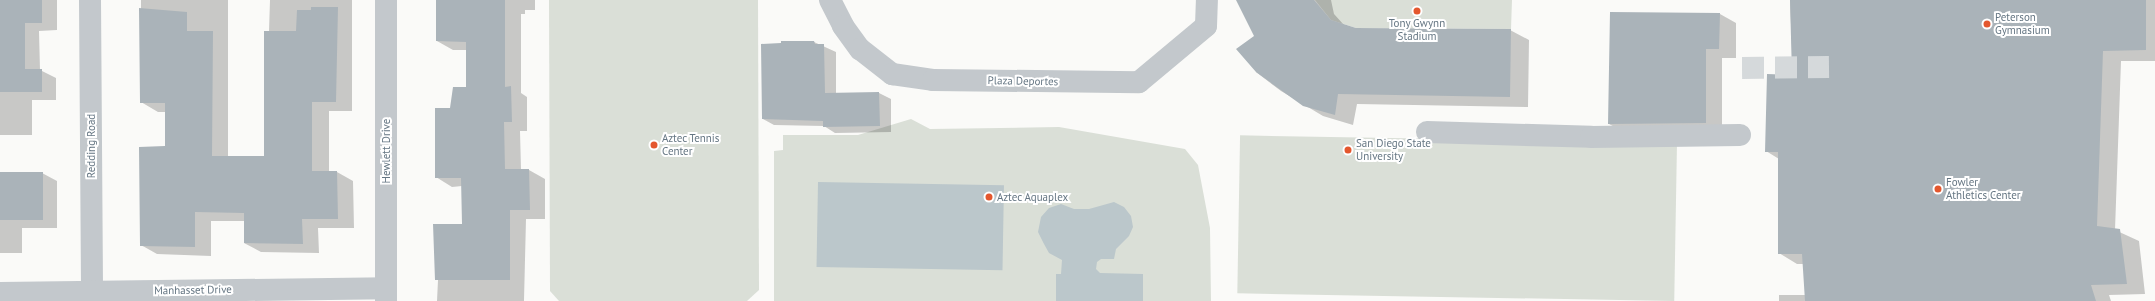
<!DOCTYPE html>
<html>
<head>
<meta charset="utf-8">
<style>
  body { margin:0 }
  #map { position:relative; width:2155px; height:301px; overflow:hidden; background:#fafaf8; font-family:"PT Sans",sans-serif }
  div>[style] { position:absolute }
  [style*='--x'] { left:calc(var(--x)*1px); top:calc(var(--y)*1px); width:calc(var(--w)*1px); rotate:calc(var(--a)*1deg) }
  .green>* { inset:0; background:#dadfd7; transform-origin:0 0 }
  .water>* { inset:0; background:#bbc7cb; transform-origin:0 0 }
  .shadow>* { inset:0; background:#0003 }
  .building>* { inset:0; background:#aab3b9; transform-origin:0 0 }
  .minor-tunnel>* { height:22px; margin-top:-11px; transform-origin:0; background:repeating-linear-gradient(90deg,#d5d9db 0 22px,transparent 0 33px) }
  .minor>* { height:22px; margin:-11px; padding:0 11px; transform-origin:11px; border-radius:11px; background:#c3c8cc }
  .dots>* { width:11px; height:11px; translate:-50% -50%; box-sizing:border-box; border:2px solid #fff; border-radius:50% }
  span { translate:-50% -50%; white-space:nowrap; text-align:center; line-height:1.15; -webkit-text-stroke:4px #fff; paint-order:stroke }
  .poi-label { font-size:11px; color:#657683 }
  .left { translate:0 -50%; text-align:left }
  .street-label { font-size:11px; color:#657683 }
</style>
</head>
<body>
<div id="map">
  <div class="green">
    <div style="clip-path:polygon(549px 0,758px 0,759px 290px,747px 301px,559px 301px,550px 291px)"></div>
    <div style="clip-path:polygon(1315px 0,1512px 0,1511px 29px,1356px 28px,1331px 20px)"></div>
    <div style="clip-path:polygon(911px 119px,930px 129px,1059px 127px,1185px 149px,1198px 165px,1210px 228px,1211px 301px,774px 301px,774px 151px,783px 150px,783px 135px,858px 135px)"></div>
    <div style="left:1677px;top:143px;width:158px;height:437px;rotate:91deg"></div>
  </div>
  <div class="water">
    <div style="left:818px;top:182px;width:186px;height:85px;rotate:1deg"></div>
    <div style="clip-path:polygon(1114px 202px,1124px 207px,1131px 216px,1133px 227px,1129px 236px,1116px 249px,1114px 259px,1101px 259px,1097px 262px,1096px 269px,1100px 273px,1143px 274px,1143px 301px,1056px 301px,1056px 274px,1061px 274px,1062px 260px,1049px 253px,1044px 244px,1038px 232px,1041px 217px,1049px 208px,1061px 204px,1074px 209px,1089px 209px)"></div>
  </div>
  <div class="shadow">
    <div style="clip-path:polygon(0 0,57px 0,57px 30px,39px 31px,40px 70px,56px 78px,56px 100px,32px 100px,32px 135px,0 135px)"></div>
    <div style="clip-path:polygon(141px 0,228px 0,228px 157px,265px 157px,270px 0,352px 0,352px 111px,329px 111px,329px 172px,337px 172px,353px 181px,354px 228px,318px 228px,319px 253px,261px 252px,244px 243px,245px 221px,211px 221px,211px 256px,157px 254px,141px 245px,166px 147px,166px 112px,158px 112px,141px 102px)"></div>
    <div style="clip-path:polygon(436px 0,535px 0,535px 10px,525px 10px,525px 14px,521px 14px,521px 93px,527px 97px,527px 131px,520px 131px,521px 170px,529px 170px,545px 179px,545px 219px,526px 219px,524px 301px,437px 301px,438px 280px,463px 225px,462px 186px,452px 187px,436px 177px,451px 109px,467px 88px,467px 50px,453px 50px,437px 41px)"></div>
    <div style="clip-path:polygon(1239px 0,1331px 0,1334px 14px,1344px 25px,1356px 29px,1510px 30px,1529px 40px,1528px 107px,1357px 104px,1353px 125px,1323px 116px,1281px 91px,1256px 72px,1256px 36px)"></div>
    <div style="clip-path:polygon(1790px 0,2155px 0,2155px 61px,2121px 61px,2115px 230px,2139px 241px,2145px 294px,2109px 295px,2111px 301px,1779px 301px,1779px 295px,1806px 295px,1804px 264px,1797px 264px,1779px 253px,1779px 159px,1766px 151px,1793px 76px)"></div>
    <div style="clip-path:polygon(1720px 14px,1736px 23px,1736px 58px,1722px 58px,1722px 132px,1626px 133px,1609px 124px)"></div>
    <div style="clip-path:polygon(814px 42px,836px 52px,836px 94px,879px 93px,891px 99px,891px 132px,835px 133px,824px 126px,774px 125px,763px 119px)"></div>
    <div style="clip-path:polygon(0 173px,42px 173px,57px 181px,57px 228px,22px 228px,22px 253px,0 253px)"></div>
  </div>
  <div class="building">
    <div style="clip-path:polygon(0 0,42px 0,42px 23px,25px 23px,25px 69px,42px 69px,42px 92px,0 92px)"></div>
    <div style="clip-path:polygon(436px 0,505px 0,505px 87px,511px 86px,512px 122px,504px 122px,505px 169px,529px 169px,530px 210px,510px 210px,510px 280px,435px 280px,433px 224px,462px 224px,461px 178px,435px 178px,435px 108px,450px 108px,453px 87px,466px 87px,466px 42px,436px 41px)"></div>
    <div style="clip-path:polygon(1236px 0,1314px 0,1331px 20px,1356px 28px,1511px 29px,1510px 97px,1338px 94px,1335px 115px,1303px 106px,1256px 72px,1236px 49px,1254px 36px)"></div>
    <div style="clip-path:polygon(1790px 0,2146px 0,2146px 50px,2103px 51px,2097px 226px,2120px 229px,2127px 284px,2091px 285px,2096px 301px,1805px 301px,1802px 254px,1778px 254px,1778px 152px,1765px 152px,1767px 74px,1792px 75px)"></div>
    <div style="clip-path:polygon(311px 7px,338px 7px,336px 102px,312px 102px,312px 171px,337px 171px,338px 219px,302px 219px,303px 244px,244px 243px,244px 213px,195px 212px,195px 247px,140px 246px,139px 147px,165px 146px,165px 103px,140px 103px,139px 8px,187px 12px,187px 31px,213px 31px,212px 156px,264px 156px,264px 31px,296px 31px,297px 10px,311px 10px)"></div>
    <div style="clip-path:polygon(1610px 12px,1720px 13px,1719px 49px,1706px 49px,1706px 123px,1608px 124px)"></div>
    <div style="clip-path:polygon(781px 41px,814px 41px,815px 44px,824px 44px,825px 93px,879px 92px,880px 126px,823px 127px,823px 121px,762px 119px,761px 44px,781px 43px)"></div>
    <div style="left:0;top:172px;width:43px;height:48px"></div>
  </div>
  <div class="minor-tunnel">
    <div style="--x:1742;--y:68;--w:87;--a:-0.7"></div>
  </div>
  <div class="minor">
    <div style="--x:90;--y:0;--w:292;--a:89.6"></div>
    <div style="--x:830;--y:0;--w:29;--a:63"></div>
    <div style="--x:843;--y:26;--w:29;--a:54"></div>
    <div style="--x:860;--y:49;--w:41;--a:38"></div>
    <div style="--x:892;--y:74;--w:41;--a:8.3"></div>
    <div style="--x:933;--y:80;--w:206;--a:0.6"></div>
    <div style="--x:1139;--y:82;--w:87;--a:-39.9"></div>
    <div style="--x:1206;--y:26;--w:26;--a:-88"></div>
    <div style="--x:1427;--y:132;--w:164;--a:1.7"></div>
    <div style="--x:1591;--y:137;--w:149;--a:-0.8"></div>
    <div style="--x:0;--y:293;--w:386;--a:-0.7"></div>
    <div style="--x:386;--y:301;--w:301;--a:-90"></div>
  </div>
  <div class="dots">
    <div style="left:1417px;top:11px;background:#e4572e"></div>
    <div style="left:1987px;top:24px;background:#e4572e"></div>
    <div style="left:654px;top:145px;background:#e4572e"></div>
    <div style="left:1348px;top:150px;background:#e4572e"></div>
    <div style="left:1938px;top:189px;background:#e4572e"></div>
    <div style="left:989px;top:197px;background:#e4572e"></div>
  </div>
  <div class="poi-label">
    <span class="left" style="left:1995px;top:24px">Peterson<br>Gymnasium</span>
    <span style="left:1417px;top:30px">Tony Gwynn<br>Stadium</span>
    <span class="left" style="left:662px;top:145px">Aztec Tennis<br>Center</span>
    <span class="left" style="left:1356px;top:150px">San Diego State<br>University</span>
    <span class="left" style="left:1946px;top:189px">Fowler<br>Athletics Center</span>
    <span class="left" style="left:997px;top:197px">Aztec Aquaplex</span>
  </div>
  <div class="street-label">
    <span style="left:1023px;top:81px;rotate:1deg">Plaza Deportes</span>
    <span style="left:91px;top:146px;rotate:-90deg">Redding Road</span>
    <span style="left:386px;top:151px;rotate:-90deg">Hewlett Drive</span>
    <span style="left:193px;top:290px;rotate:-1deg">Manhasset Drive</span>
  </div>
</div>
</body>
</html>
